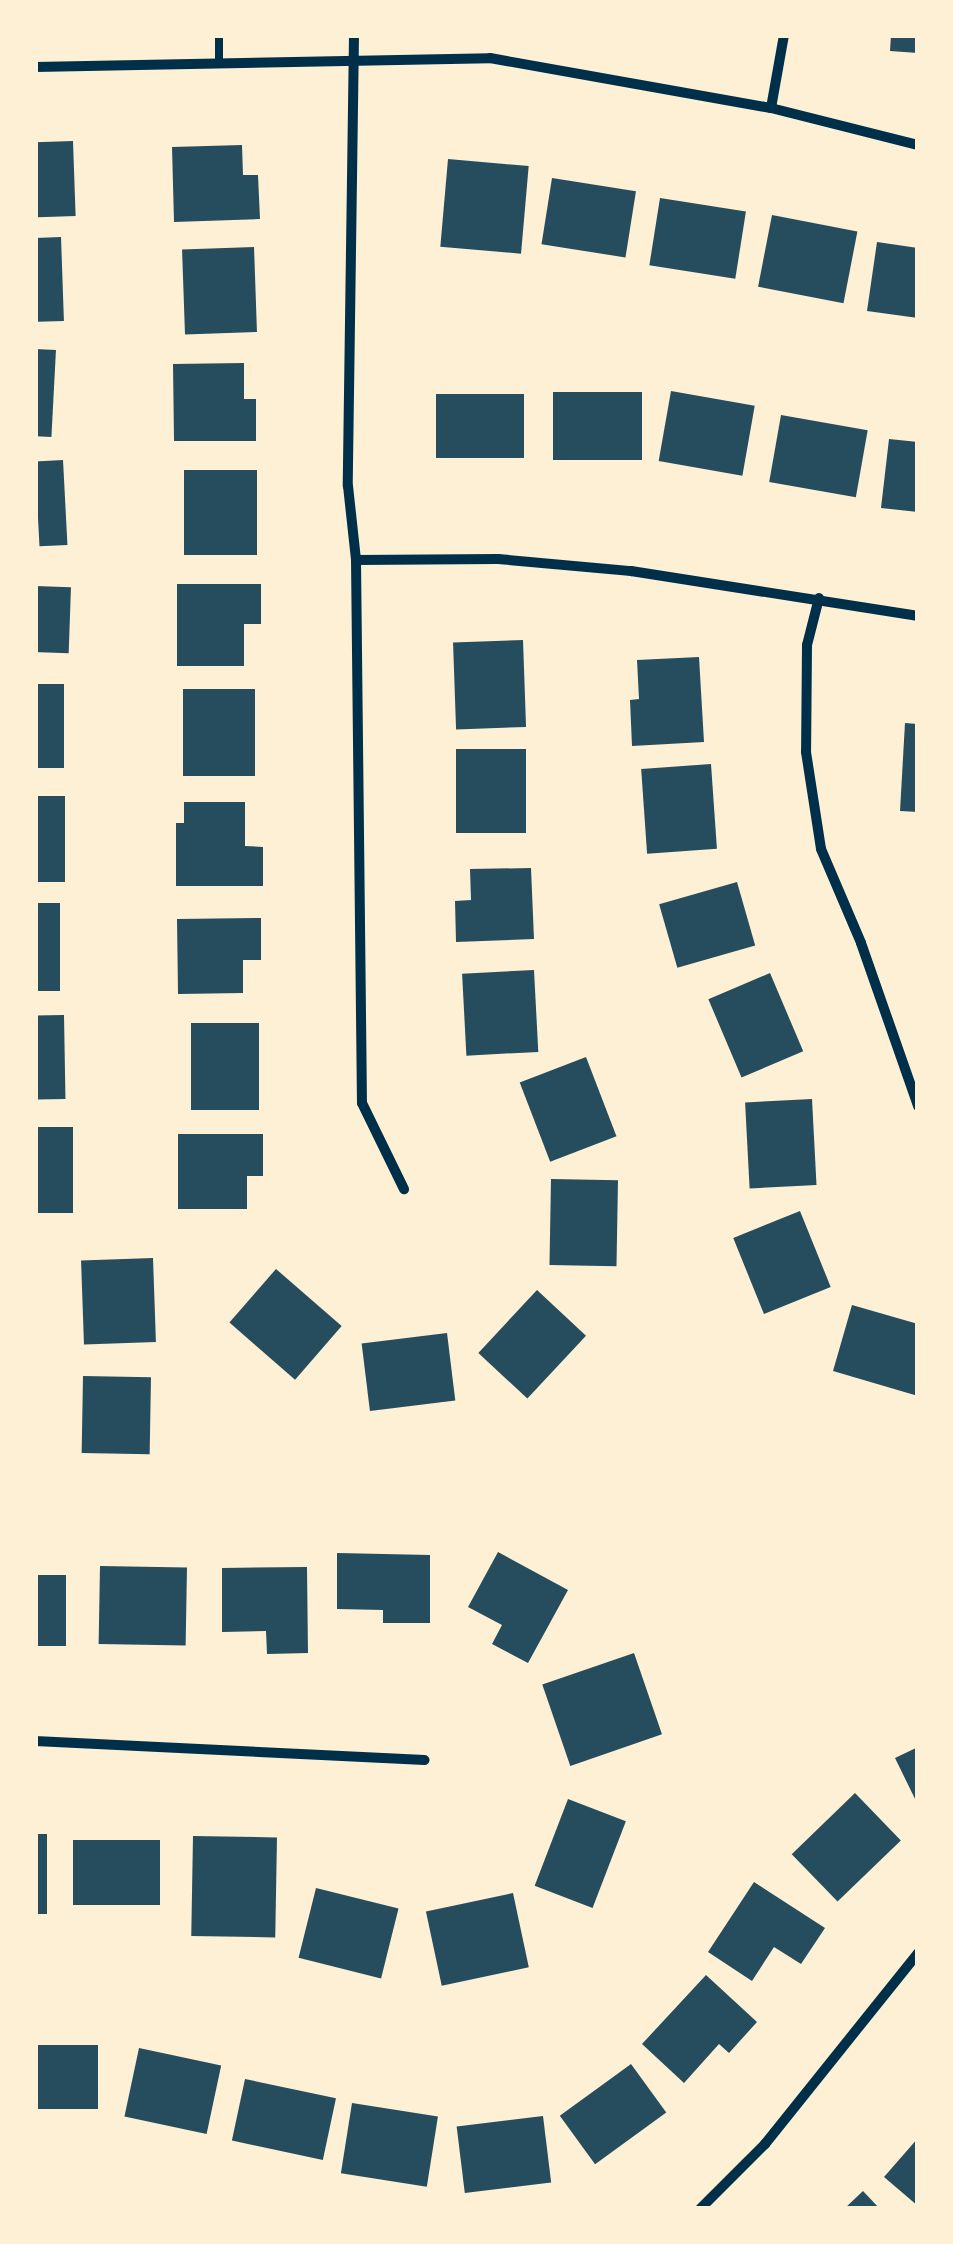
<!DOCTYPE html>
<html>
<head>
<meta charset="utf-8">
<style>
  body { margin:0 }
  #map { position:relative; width:953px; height:2244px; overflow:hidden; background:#fdf0d5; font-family:Commissioner,sans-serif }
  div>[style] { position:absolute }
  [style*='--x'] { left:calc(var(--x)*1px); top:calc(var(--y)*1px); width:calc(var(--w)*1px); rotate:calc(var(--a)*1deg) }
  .building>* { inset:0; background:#264d5e; transform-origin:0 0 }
  .service>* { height:8px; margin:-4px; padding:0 4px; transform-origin:4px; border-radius:4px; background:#003049 }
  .minor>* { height:10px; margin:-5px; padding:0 5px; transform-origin:5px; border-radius:5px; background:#003049 }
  span { translate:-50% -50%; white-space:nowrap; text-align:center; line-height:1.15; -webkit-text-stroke:8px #fdf0d5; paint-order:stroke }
  .frame { position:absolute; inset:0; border:38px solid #fdf0d5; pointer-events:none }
</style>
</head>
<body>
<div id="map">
  <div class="building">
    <div style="clip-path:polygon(891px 35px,918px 35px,918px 53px,890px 51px)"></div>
    <div style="left:73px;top:141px;width:75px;height:38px;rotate:88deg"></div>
    <div style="clip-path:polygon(242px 145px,243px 175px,258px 175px,260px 219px,174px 222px,172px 147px)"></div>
    <div style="left:448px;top:159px;width:81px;height:88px;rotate:5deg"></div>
    <div style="left:552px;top:178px;width:85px;height:67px;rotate:9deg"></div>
    <div style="left:660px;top:198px;width:87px;height:68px;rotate:9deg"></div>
    <div style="left:772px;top:215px;width:87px;height:73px;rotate:11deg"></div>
    <div style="left:61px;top:237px;width:84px;height:26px;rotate:88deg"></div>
    <div style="clip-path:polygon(877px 242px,918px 248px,918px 318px,867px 311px)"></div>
    <div style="left:254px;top:247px;width:85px;height:72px;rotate:88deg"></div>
    <div style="left:35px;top:349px;width:21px;height:87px;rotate:3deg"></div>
    <div style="clip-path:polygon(244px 363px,244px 399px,256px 399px,256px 441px,174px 441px,173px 364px)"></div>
    <div style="left:671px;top:391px;width:85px;height:71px;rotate:10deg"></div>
    <div style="left:553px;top:392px;width:89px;height:68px"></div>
    <div style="left:436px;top:394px;width:88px;height:64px"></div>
    <div style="left:781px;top:415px;width:88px;height:68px;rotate:10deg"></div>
    <div style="clip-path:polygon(889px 439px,918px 442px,918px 512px,881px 508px)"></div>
    <div style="left:63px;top:460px;width:85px;height:28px;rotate:87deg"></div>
    <div style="left:184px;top:470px;width:73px;height:85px"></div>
    <div style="clip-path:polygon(177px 584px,261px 584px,261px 624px,244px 624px,244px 666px,177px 666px)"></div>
    <div style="left:35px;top:586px;width:36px;height:66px;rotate:2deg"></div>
    <div style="left:523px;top:640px;width:87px;height:70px;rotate:88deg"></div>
    <div style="clip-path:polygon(699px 657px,704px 742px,632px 746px,630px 700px,639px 699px,637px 660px)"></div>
    <div style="left:35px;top:684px;width:29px;height:84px"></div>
    <div style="left:183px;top:689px;width:72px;height:87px"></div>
    <div style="clip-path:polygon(905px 723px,918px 724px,918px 812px,900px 811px)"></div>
    <div style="left:526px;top:749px;width:84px;height:70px;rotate:90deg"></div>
    <div style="left:711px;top:764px;width:85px;height:70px;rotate:86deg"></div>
    <div style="left:35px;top:796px;width:30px;height:86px"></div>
    <div style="clip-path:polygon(184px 802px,245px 802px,245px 846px,263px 847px,263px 886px,176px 886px,176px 823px,184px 823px)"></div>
    <div style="clip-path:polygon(531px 868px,534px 939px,456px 942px,455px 901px,471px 900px,470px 869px)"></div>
    <div style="left:737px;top:882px;width:66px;height:81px;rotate:74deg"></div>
    <div style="left:35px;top:903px;width:25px;height:88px"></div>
    <div style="clip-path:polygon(261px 918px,261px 960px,243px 960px,243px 993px,178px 994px,177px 919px)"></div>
    <div style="left:534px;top:970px;width:82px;height:72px;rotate:87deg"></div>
    <div style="left:770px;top:973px;width:85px;height:67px;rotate:67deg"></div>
    <div style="left:64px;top:1015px;width:84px;height:29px;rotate:89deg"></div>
    <div style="left:191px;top:1023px;width:68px;height:87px"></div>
    <div style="left:586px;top:1057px;width:85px;height:71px;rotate:69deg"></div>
    <div style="left:812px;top:1099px;width:86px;height:67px;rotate:87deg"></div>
    <div style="left:35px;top:1127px;width:38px;height:86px"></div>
    <div style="clip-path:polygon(178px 1134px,263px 1134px,263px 1176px,247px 1176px,247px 1209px,178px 1209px)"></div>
    <div style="left:551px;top:1179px;width:67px;height:86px;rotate:1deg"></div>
    <div style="left:800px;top:1211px;width:82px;height:72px;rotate:68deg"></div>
    <div style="left:153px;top:1258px;width:84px;height:72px;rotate:88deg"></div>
    <div style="left:276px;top:1269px;width:87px;height:71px;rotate:41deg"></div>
    <div style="left:537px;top:1290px;width:67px;height:86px;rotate:43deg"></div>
    <div style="clip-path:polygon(852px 1305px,918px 1324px,918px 1396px,833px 1371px)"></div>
    <div style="left:447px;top:1333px;width:68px;height:86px;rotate:83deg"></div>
    <div style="left:83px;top:1376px;width:68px;height:77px;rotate:1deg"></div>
    <div style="clip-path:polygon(498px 1552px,568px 1590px,528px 1663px,492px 1644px,502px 1625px,468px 1607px)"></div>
    <div style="clip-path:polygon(337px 1553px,430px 1555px,430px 1623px,383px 1623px,383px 1610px,337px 1609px)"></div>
    <div style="left:100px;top:1566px;width:87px;height:78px;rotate:1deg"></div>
    <div style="clip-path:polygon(307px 1567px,308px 1653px,267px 1654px,266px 1631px,222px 1632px,222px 1568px)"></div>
    <div style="left:35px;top:1575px;width:31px;height:71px"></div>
    <div style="left:634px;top:1653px;width:86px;height:97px;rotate:71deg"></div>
    <div style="clip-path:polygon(918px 1747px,918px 1805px,895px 1758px)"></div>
    <div style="left:855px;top:1793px;width:66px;height:88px;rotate:46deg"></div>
    <div style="left:568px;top:1799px;width:62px;height:93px;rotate:21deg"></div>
    <div style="left:35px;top:1834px;width:12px;height:80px"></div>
    <div style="left:193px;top:1836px;width:84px;height:100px;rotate:1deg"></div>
    <div style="left:73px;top:1840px;width:87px;height:65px"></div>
    <div style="clip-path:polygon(754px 1882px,825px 1928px,801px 1964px,774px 1947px,752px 1981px,708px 1952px)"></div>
    <div style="left:316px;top:1888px;width:85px;height:72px;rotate:14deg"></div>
    <div style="left:513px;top:1893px;width:76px;height:89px;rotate:78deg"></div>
    <div style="clip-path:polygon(706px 1975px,757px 2022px,729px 2053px,719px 2044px,684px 2083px,642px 2044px)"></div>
    <div style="left:35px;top:2045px;width:63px;height:64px"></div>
    <div style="left:139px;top:2048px;width:84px;height:70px;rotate:12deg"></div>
    <div style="left:631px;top:2064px;width:60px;height:88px;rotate:54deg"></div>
    <div style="left:245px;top:2079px;width:93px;height:63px;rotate:12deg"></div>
    <div style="left:352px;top:2103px;width:87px;height:71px;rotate:9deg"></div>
    <div style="left:543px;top:2116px;width:67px;height:87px;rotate:83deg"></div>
    <div style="clip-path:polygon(918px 2138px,918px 2206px,884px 2177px)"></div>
    <div style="clip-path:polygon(863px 2191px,880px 2209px,844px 2209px)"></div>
  </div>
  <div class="service">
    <div style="--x:219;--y:35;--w:28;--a:90"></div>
  </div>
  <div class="minor">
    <div style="--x:354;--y:35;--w:451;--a:90.8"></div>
    <div style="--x:348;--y:486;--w:74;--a:83.8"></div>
    <div style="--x:356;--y:560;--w:543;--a:89.37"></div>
    <div style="--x:362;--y:1103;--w:96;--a:64"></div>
    <div style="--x:35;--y:67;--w:455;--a:-1.1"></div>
    <div style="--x:490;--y:58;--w:285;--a:10.1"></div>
    <div style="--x:771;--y:108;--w:152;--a:14.1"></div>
    <div style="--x:771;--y:108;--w:74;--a:-79.9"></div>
    <div style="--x:356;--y:560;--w:142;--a:-0.4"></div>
    <div style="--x:498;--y:559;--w:134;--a:5.2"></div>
    <div style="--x:631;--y:571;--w:291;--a:8.9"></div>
    <div style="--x:819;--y:598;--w:49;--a:104.3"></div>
    <div style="--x:807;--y:645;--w:107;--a:90.5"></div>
    <div style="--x:806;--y:752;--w:98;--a:81.2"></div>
    <div style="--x:821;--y:849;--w:102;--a:66.9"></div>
    <div style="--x:861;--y:943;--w:173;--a:70.7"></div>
    <div style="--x:35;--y:1741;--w:390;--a:2.8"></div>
    <div style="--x:700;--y:2209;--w:92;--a:-45"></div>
    <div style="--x:765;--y:2144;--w:245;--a:-51.3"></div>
  </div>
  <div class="frame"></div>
</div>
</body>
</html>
